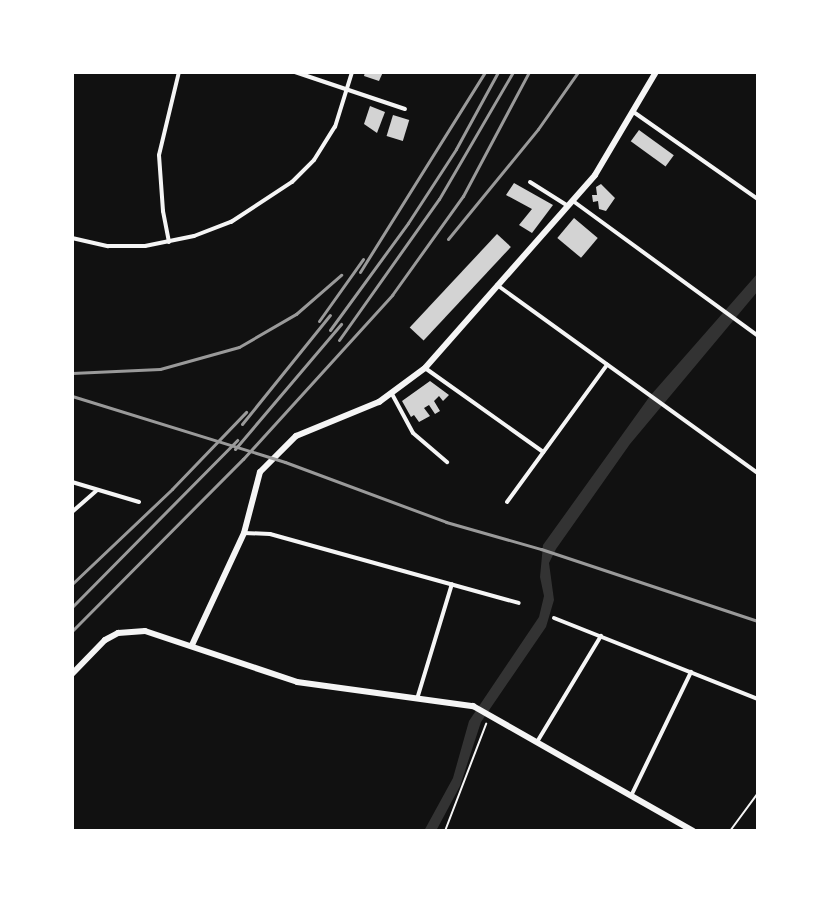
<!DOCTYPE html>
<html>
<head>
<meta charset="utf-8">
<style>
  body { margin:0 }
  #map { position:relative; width:830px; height:903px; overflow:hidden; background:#111; font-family:"Titillium Web",sans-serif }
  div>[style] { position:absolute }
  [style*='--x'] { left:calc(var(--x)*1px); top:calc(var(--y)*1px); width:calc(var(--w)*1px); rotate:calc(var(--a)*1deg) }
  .water>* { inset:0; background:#333 }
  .building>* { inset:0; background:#d3d3d3; transform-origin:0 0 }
  .path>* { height:2px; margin:-1px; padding:0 1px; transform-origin:1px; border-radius:1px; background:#f5f5f5 }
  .service>* { height:2px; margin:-1px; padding:0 1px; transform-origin:1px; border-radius:1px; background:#f5f5f5 }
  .minor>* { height:4px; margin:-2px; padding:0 2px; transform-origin:2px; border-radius:2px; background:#f5f5f5 }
  .secondary>* { height:6px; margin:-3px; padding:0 3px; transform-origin:3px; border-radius:3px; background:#f5f5f5 }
  .rail>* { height:3px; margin:-1.5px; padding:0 1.5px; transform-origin:1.5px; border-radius:1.5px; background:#9a9a9a }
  span { translate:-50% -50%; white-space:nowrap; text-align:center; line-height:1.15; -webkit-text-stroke:8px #fff; paint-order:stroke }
  .frame { position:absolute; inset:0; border:74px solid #fff; pointer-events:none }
</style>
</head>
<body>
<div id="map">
  <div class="water">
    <div style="clip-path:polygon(758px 273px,758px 291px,630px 444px,556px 549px,549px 563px,554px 600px,546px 627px,481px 722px,460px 786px,436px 831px,424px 831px,453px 778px,469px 721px,539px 617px,544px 596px,540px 577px,543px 545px,650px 396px)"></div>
  </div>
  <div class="building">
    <div style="clip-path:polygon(365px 72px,383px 72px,379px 81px,364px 76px)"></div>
    <div style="clip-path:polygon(370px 106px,385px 112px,377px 133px,364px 124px)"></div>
    <div style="left:393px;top:115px;width:17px;height:22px;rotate:17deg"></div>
    <div style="left:639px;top:130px;width:43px;height:14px;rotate:36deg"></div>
    <div style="clip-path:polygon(514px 183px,553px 205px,532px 233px,519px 225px,532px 209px,506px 195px)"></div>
    <div style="clip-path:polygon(601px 184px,615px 198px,606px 211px,599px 209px,598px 201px,593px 202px,592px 195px,597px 195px,596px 187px)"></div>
    <div style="left:574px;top:218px;width:31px;height:26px;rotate:40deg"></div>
    <div style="left:497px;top:234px;width:19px;height:128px;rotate:43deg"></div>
    <div style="clip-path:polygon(430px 381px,449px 395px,443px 401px,439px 396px,434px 401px,440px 411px,435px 414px,429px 405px,424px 408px,430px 416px,419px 422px,414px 415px,411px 417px,402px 401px)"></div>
  </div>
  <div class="path">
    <div style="--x:445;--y:831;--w:115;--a:-69"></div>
  </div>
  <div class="service">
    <div style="--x:730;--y:831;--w:47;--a:-53.6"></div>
  </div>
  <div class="minor">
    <div style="--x:295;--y:72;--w:116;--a:18.6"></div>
    <div style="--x:635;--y:113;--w:150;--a:35"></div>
    <div style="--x:530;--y:182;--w:45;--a:32.3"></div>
    <div style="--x:573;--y:201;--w:229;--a:36.1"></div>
    <div style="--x:72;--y:238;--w:37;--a:13"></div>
    <div style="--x:108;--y:246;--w:37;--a:0"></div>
    <div style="--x:145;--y:246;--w:50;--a:-11.5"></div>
    <div style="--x:194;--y:236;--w:40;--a:-21"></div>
    <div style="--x:231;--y:222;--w:73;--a:-33.3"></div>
    <div style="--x:292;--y:182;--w:31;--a:-45"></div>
    <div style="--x:314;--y:160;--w:39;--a:-58"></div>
    <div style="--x:335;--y:127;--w:58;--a:-72.8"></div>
    <div style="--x:169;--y:242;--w:32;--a:-101"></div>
    <div style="--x:163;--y:211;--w:56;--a:-94.1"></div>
    <div style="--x:159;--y:155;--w:85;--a:-76.5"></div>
    <div style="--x:497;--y:285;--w:322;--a:35.8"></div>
    <div style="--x:425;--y:368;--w:145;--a:35.4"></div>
    <div style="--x:392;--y:394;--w:44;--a:61.7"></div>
    <div style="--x:413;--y:433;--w:45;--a:40.5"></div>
    <div style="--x:72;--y:482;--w:70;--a:16.6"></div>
    <div style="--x:507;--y:502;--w:170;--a:-53.9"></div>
    <div style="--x:72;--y:512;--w:33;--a:-41"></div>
    <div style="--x:244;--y:533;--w:26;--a:2"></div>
    <div style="--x:270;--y:534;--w:258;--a:15.5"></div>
    <div style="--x:554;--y:618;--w:219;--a:21.7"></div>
    <div style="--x:417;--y:699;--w:120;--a:-73.1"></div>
    <div style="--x:537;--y:742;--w:124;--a:-58.9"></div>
    <div style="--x:631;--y:796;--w:138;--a:-64.2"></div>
  </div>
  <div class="secondary">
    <div style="--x:192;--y:645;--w:123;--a:-65.1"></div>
    <div style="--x:244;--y:533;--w:63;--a:-75.3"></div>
    <div style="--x:260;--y:472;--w:51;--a:-45"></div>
    <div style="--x:296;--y:436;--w:90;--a:-22.3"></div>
    <div style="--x:379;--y:402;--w:57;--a:-36.5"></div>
    <div style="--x:425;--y:368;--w:257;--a:-48.6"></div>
    <div style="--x:595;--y:175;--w:120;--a:-59.4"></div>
    <div style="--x:72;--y:674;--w:47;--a:-45.9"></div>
    <div style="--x:105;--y:640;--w:15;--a:-28"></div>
    <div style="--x:118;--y:633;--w:27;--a:-4"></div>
    <div style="--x:145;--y:631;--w:160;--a:18.5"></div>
    <div style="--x:297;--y:682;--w:178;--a:7.8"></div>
    <div style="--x:473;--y:706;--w:253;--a:29.6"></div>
  </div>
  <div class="rail">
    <div style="--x:448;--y:239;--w:142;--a:-50.7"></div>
    <div style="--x:538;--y:129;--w:70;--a:-54.9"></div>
    <div style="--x:360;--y:272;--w:236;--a:-58"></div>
    <div style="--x:319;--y:321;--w:76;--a:-54.6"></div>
    <div style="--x:330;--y:330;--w:132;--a:-53.9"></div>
    <div style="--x:408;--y:223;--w:88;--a:-57"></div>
    <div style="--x:456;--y:149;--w:88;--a:-61.4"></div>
    <div style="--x:339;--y:340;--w:173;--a:-54.7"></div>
    <div style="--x:439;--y:199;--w:147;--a:-59.8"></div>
    <div style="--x:72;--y:373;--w:88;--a:-2.6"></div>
    <div style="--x:160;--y:369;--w:82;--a:-15.6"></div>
    <div style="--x:239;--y:347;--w:66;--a:-30.1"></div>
    <div style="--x:296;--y:314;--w:60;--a:-40.9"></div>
    <div style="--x:72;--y:396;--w:223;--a:17.2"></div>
    <div style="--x:285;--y:462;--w:172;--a:20.4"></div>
    <div style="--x:446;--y:522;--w:99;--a:15.9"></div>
    <div style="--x:541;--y:549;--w:229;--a:18.4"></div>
    <div style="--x:242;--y:424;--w:140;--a:-51.1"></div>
    <div style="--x:235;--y:449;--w:164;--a:-49.7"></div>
    <div style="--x:72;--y:584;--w:138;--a:-43.5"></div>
    <div style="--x:172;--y:489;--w:107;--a:-46.1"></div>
    <div style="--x:72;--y:607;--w:235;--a:-45.3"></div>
    <div style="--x:72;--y:631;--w:243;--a:-45.2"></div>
    <div style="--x:243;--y:459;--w:222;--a:-47.7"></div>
    <div style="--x:392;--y:295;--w:122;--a:-54.4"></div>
    <div style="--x:463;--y:196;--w:140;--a:-62"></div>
  </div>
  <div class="frame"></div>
</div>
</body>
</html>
